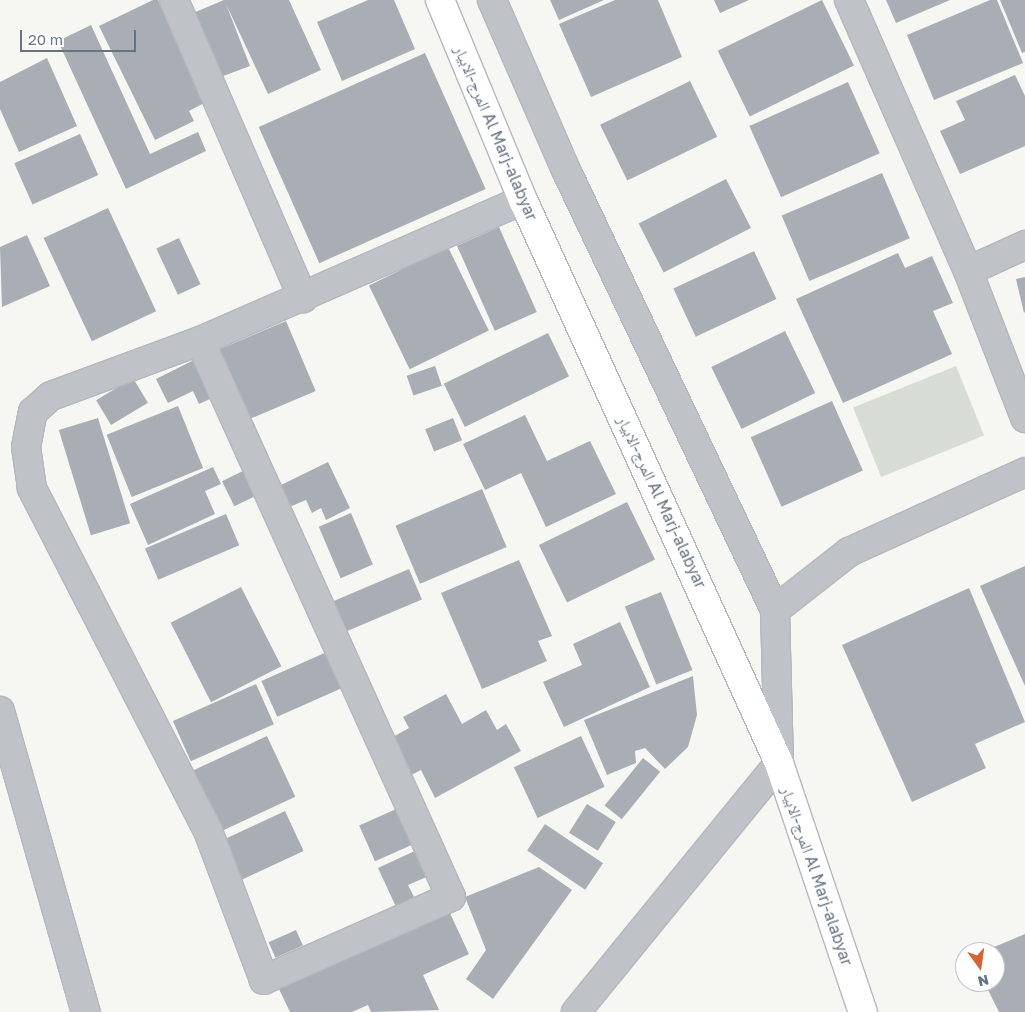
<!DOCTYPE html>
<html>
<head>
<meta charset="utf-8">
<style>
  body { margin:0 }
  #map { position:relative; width:1025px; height:1012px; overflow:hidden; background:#f6f6f3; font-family:"Golos Text","Noto Naskh Arabic",sans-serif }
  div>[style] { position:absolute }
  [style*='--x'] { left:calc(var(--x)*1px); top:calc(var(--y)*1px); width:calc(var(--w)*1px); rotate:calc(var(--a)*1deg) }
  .green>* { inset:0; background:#d7dcd4; transform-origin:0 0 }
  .building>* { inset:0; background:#a8aeb4; transform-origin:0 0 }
  .roads { filter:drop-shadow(1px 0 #b4b8bc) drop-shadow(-1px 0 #b4b8bc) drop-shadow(0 1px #b4b8bc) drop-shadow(0 -1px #b4b8bc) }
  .minor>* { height:28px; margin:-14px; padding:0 14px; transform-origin:14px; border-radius:14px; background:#bfc2c6 }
  .tertiary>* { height:28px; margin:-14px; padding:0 14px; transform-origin:14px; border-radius:14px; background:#bfc2c6 }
  .primary>* { height:28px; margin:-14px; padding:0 14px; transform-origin:14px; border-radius:14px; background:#fff }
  span { translate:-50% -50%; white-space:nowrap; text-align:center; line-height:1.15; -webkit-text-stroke:5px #fff; paint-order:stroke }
  .street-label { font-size:16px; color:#667482 }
  .north { position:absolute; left:955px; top:942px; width:50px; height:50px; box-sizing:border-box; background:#fff; border:1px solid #c2c7cd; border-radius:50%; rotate:166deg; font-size:14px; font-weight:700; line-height:20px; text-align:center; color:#667482 }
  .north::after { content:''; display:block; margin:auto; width:18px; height:22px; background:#d9602f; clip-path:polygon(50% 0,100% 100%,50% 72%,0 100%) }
  .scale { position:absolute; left:20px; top:30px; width:116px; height:22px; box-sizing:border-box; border:2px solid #667482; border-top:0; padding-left:6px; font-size:15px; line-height:18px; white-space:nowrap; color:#667482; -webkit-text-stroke:4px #fff; paint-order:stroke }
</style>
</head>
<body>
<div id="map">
  <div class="green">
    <div style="left:956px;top:366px;width:75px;height:111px;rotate:68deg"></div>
  </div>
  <div class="building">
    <div style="clip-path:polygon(153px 0,158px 0,208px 101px,189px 111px,194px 121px,155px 140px,99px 26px)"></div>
    <div style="clip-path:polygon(224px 0,289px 0,321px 70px,268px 94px,226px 4px,250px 66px,218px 78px,193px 13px)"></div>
    <div style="clip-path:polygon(368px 0,394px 0,415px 49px,342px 81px,317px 22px)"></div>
    <div style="clip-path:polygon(550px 0,604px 0,559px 20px)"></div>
    <div style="clip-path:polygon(615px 0,658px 0,682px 57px,591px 97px,559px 24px)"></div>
    <div style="clip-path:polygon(714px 0,749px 0,720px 13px)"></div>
    <div style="left:822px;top:0;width:73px;height:116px;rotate:64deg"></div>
    <div style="clip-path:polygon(886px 0,950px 0,896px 23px)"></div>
    <div style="clip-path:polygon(990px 0,997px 0,1023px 63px,934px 100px,907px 35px)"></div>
    <div style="clip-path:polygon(1000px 0,1025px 0,1025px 52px,1022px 53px)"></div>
    <div style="clip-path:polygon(91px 25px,150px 154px,198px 132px,206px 151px,126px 189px,58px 41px)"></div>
    <div style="left:425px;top:53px;width:149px;height:182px;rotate:66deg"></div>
    <div style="clip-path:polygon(47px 58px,77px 126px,19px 152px,0 109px,0 82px)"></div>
    <div style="clip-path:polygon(1015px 75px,1025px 96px,1025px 146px,960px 174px,940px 131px,965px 120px,956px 101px)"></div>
    <div style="left:690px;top:81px;width:62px;height:100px;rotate:64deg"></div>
    <div style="left:848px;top:82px;width:78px;height:108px;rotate:66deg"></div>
    <div style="left:80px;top:134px;width:45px;height:72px;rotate:66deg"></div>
    <div style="left:882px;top:173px;width:71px;height:109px;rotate:67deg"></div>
    <div style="left:726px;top:179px;width:55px;height:98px;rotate:63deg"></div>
    <div style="left:108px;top:208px;width:114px;height:71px;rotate:65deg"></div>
    <div style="left:499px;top:227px;width:93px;height:46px;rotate:66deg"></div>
    <div style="clip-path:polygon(27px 235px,50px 286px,2px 307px,0 247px)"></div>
    <div style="left:179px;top:238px;width:51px;height:25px;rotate:65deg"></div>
    <div style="left:448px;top:247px;width:93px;height:88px;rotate:64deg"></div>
    <div style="left:754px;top:251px;width:53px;height:89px;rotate:65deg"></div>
    <div style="clip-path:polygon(898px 253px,905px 268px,932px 256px,953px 303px,933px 311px,952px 354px,843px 403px,796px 299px)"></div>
    <div style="clip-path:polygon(1025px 277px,1025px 312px,1024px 313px,1016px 279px)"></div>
    <div style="left:286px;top:321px;width:76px;height:73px;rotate:67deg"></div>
    <div style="left:785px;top:331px;width:69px;height:82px;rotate:64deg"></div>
    <div style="left:548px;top:333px;width:48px;height:116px;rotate:64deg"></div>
    <div style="clip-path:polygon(202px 356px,221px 394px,199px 404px,193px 391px,168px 403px,156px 379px)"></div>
    <div style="left:435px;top:366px;width:21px;height:30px;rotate:71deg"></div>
    <div style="left:133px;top:378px;width:29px;height:43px;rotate:59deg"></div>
    <div style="left:832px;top:401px;width:76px;height:89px;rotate:66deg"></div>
    <div style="left:178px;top:406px;width:67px;height:77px;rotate:68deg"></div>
    <div style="clip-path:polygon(525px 415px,547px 461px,590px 441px,616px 494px,546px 527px,521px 473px,485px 490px,463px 444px)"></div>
    <div style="left:98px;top:418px;width:110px;height:41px;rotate:73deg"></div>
    <div style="left:453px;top:418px;width:24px;height:30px;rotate:68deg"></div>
    <div style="clip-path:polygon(328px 462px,350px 508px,326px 520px,321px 508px,312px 513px,306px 500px,287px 508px,277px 487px)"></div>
    <div style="clip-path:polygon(213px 467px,221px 484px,205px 491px,215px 514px,148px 545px,130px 504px)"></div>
    <div style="left:249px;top:468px;width:28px;height:30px;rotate:64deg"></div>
    <div style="left:482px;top:489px;width:63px;height:94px;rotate:67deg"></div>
    <div style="left:627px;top:502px;width:64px;height:98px;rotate:64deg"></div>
    <div style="left:351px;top:513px;width:56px;height:35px;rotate:67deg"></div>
    <div style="left:226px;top:514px;width:34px;height:88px;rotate:67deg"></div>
    <div style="clip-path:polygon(519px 560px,552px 636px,538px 641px,547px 661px,482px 689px,441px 593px)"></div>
    <div style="clip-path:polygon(1025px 566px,1025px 686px,980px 586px)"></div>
    <div style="left:409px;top:569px;width:33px;height:83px;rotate:67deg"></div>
    <div style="left:241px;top:587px;width:89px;height:79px;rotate:63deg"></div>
    <div style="clip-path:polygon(969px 588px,1025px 722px,975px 744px,986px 768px,912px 802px,842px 645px)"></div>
    <div style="left:661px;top:592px;width:84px;height:39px;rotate:68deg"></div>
    <div style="clip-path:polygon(620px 622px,650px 687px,564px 727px,543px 682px,582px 665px,573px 644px)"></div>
    <div style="left:329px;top:651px;width:39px;height:74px;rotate:66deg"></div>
    <div style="clip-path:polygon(693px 676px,697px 715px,688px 747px,665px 769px,645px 748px,635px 751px,636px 763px,607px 775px,584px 720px)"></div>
    <div style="left:256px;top:684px;width:44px;height:91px;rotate:66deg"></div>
    <div style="clip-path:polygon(446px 694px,462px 724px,486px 710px,497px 730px,506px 724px,521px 751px,435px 798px,421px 770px,411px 775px,391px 738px,409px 728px,403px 717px)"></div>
    <div style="left:267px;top:736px;width:67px;height:84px;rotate:65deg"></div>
    <div style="left:581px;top:736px;width:56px;height:74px;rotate:65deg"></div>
    <div style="left:643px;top:758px;width:22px;height:61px;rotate:39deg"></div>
    <div style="left:587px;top:804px;width:34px;height:34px;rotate:32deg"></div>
    <div style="left:403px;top:806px;width:39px;height:48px;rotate:66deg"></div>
    <div style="left:285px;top:811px;width:44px;height:71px;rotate:65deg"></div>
    <div style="left:545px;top:824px;width:70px;height:32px;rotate:34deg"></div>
    <div style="clip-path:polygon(419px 849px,431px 875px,408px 885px,416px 901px,397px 909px,378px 868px)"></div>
    <div style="clip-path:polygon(539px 867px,572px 890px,493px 999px,466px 979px,486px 950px,465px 897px)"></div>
    <div style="clip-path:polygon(448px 909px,469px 954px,423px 975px,439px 1010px,371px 1012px,368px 1005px,352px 1012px,290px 1012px,278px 987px)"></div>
    <div style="left:296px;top:930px;width:17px;height:30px;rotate:66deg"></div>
    <div style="clip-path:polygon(1025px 934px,1025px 1012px,999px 1012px,984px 982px,995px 982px,995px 952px,982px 952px)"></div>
  </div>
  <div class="roads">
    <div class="minor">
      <div style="--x:174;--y:0;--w:325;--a:66.6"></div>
      <div style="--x:492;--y:0;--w:185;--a:66.5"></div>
      <div style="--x:566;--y:170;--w:487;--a:64.6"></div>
      <div style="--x:849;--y:0;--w:296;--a:66.3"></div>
      <div style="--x:968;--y:271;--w:158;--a:68.8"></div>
      <div style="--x:968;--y:271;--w:63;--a:-24.5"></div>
      <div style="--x:200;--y:341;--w:610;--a:65.7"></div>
      <div style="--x:451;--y:897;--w:205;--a:156.1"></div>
      <div style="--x:264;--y:980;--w:159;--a:-110.6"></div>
      <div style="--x:208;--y:831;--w:386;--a:-117.2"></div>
      <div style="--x:32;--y:488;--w:41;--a:-98.3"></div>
      <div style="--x:26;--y:447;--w:36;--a:-79"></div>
      <div style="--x:33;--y:412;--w:24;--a:-42"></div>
      <div style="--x:51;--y:396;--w:159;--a:-20.3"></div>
      <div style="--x:200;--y:341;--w:352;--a:-23.6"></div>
      <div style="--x:0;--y:711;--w:313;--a:74.1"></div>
      <div style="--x:779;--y:763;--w:153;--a:-91.5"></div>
      <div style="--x:775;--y:610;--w:94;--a:-38.1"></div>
      <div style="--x:849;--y:552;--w:193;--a:-24.4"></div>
    </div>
    <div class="tertiary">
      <div style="--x:576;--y:1012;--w:321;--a:-50.8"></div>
    </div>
    <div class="primary">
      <div style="--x:440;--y:0;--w:217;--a:67.5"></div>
      <div style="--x:523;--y:200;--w:618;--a:65.55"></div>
      <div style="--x:779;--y:763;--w:263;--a:71.4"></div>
    </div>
  </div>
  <div class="street-label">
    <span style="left:496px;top:133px;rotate:67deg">المرج-الابيار Al Marj-alabyar</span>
    <span style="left:662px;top:502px;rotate:65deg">المرج-الابيار Al Marj-alabyar</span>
    <span style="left:817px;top:876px;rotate:71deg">المرج-الابيار Al Marj-alabyar</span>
  </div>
  <div class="north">N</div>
  <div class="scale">20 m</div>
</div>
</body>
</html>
